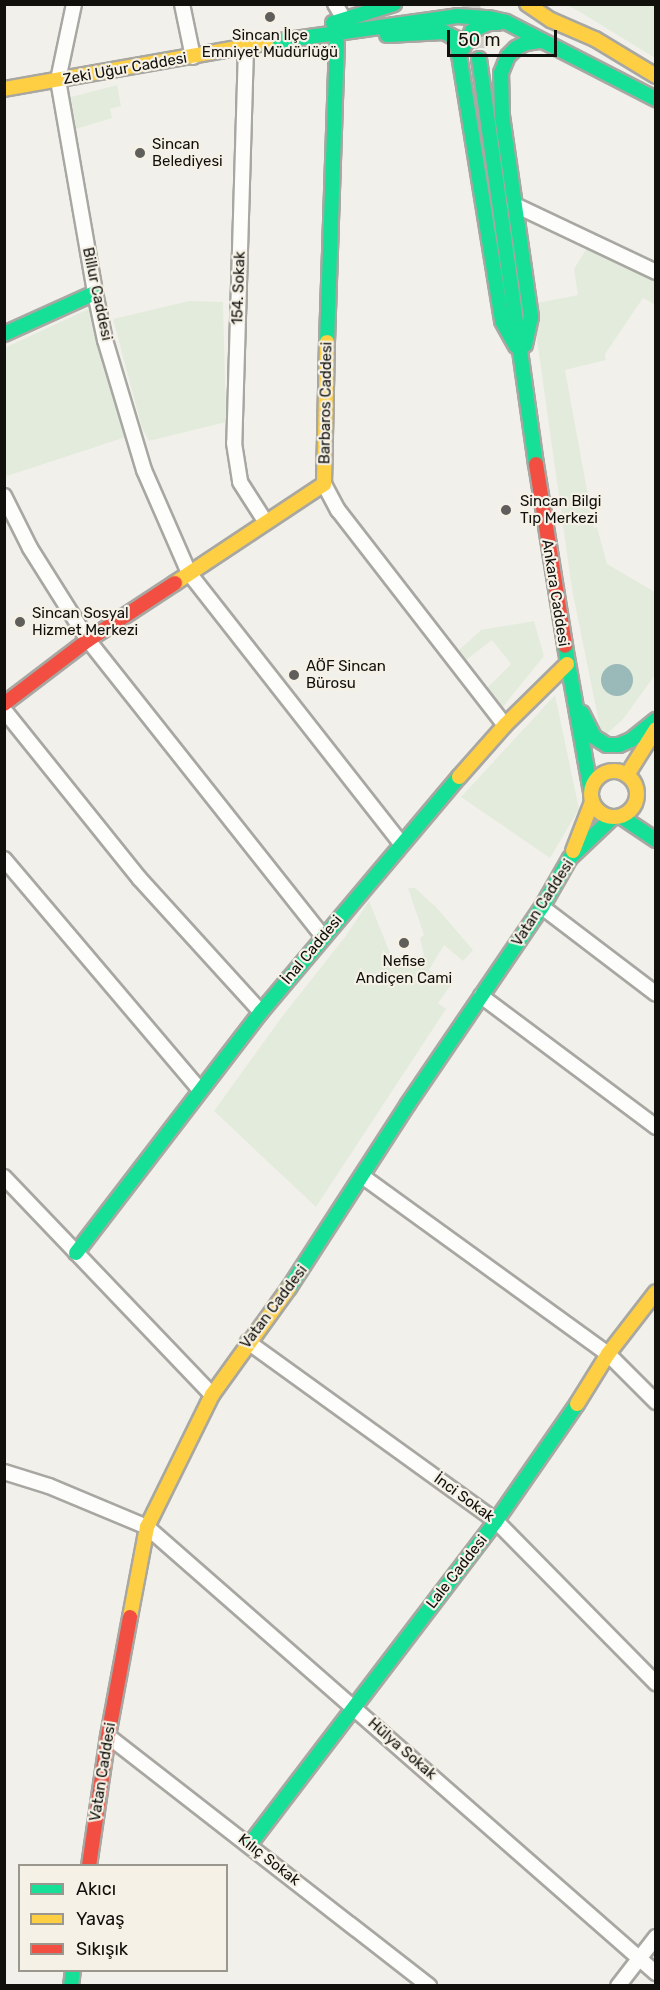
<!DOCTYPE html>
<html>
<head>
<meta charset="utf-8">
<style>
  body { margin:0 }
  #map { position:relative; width:660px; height:1990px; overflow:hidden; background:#f2f0ea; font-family:Rubik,sans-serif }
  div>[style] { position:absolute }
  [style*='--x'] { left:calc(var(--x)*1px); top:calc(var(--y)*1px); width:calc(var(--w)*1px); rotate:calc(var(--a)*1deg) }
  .green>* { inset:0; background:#e3ecdc }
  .water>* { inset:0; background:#99bab9 }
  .round { border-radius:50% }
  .secondary-tunnel>* { height:18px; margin-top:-9px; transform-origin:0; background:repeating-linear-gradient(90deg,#d0cec9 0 18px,transparent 0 27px) }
  .roads { filter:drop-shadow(2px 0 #a8a7a2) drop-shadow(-2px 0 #a8a7a2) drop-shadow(0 2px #a8a7a2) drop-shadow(0 -2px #a8a7a2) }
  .street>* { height:14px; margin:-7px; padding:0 7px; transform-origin:7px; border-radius:7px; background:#fdfdfc }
  .fast>* { height:14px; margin:-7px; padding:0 7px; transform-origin:7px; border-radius:7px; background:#16e098 }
  .slow>* { height:14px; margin:-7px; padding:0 7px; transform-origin:7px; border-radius:7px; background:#ffcf43 }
  .slow>.ring { margin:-7px; padding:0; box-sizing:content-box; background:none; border:14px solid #ffcf43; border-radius:50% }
  .jam>* { height:14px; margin:-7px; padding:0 7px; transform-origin:7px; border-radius:7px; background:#f24e42 }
  .dots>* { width:16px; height:16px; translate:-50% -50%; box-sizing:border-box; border:3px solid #f5f1e6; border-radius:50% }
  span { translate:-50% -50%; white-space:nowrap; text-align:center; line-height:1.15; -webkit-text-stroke:4.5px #f5f1e6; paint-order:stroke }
  .poi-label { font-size:15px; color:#11100c }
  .left { translate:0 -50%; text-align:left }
  .street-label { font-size:15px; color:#11100c }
  .frame { position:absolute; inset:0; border:6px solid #11100c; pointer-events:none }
  .legend { position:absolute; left:18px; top:1864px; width:210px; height:108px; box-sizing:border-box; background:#f5f1e6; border:2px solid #9a978f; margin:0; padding:8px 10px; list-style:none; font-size:18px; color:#11100c }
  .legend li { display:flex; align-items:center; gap:12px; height:30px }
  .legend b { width:30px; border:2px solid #9a978f }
  .scale { position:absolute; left:447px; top:30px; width:110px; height:27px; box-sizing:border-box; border:3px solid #11100c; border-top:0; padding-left:8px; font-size:18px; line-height:21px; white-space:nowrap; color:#11100c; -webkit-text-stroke:4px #f5f1e6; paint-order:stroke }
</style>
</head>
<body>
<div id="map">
  <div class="green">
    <div style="clip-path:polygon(567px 5px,655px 5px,655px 58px,580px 12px)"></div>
    <div style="clip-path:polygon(117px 85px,121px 106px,110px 109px,112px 118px,76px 129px,71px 97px)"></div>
    <div style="clip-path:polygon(588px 246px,655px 280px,655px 305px,643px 298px,605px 354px,606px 360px,565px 370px,594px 528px,597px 527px,607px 564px,655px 592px,655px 675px,624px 718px,607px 734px,600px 728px,572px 589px,532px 304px,578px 295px,574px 269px)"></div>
    <div style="clip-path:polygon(189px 301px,223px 302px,226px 422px,149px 441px,142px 428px,113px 319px)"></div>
    <div style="clip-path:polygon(93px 307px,100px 347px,126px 437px,7px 476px,4px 469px,4px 348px)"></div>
    <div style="clip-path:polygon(534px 621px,544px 656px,502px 708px,486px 689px,511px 664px,492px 640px,466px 660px,459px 650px,481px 630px)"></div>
    <div style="clip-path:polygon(555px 695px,579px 809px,550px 858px,461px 797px)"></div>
    <div style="clip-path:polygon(408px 888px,415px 888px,436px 907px,473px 950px,463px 961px,444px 945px,429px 970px,451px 985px,438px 1003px,446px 1009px,316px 1207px,214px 1111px,281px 1018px,345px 937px,369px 901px,395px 965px,424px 955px,420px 938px,424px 935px)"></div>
  </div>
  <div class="water">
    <div class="round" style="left:601px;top:664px;width:32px;height:32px"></div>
  </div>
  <div class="secondary-tunnel">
    <div style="--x:471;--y:4;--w:56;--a:81.7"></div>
  </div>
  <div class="roads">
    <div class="street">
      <div style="--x:74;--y:4;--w:78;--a:101.9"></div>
      <div style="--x:58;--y:80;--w:216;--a:80.1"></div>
      <div style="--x:95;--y:293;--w:48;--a:78"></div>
      <div style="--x:105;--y:340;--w:136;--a:73.3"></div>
      <div style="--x:144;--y:470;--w:112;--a:66.4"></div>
      <div style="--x:189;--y:573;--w:343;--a:51.9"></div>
      <div style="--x:182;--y:4;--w:54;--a:78.3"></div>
      <div style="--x:335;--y:4;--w:17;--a:59"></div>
      <div style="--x:246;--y:48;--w:395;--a:91.7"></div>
      <div style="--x:234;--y:443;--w:39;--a:81"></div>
      <div style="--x:240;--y:482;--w:46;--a:57.3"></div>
      <div style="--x:515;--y:205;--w:156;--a:25.4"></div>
      <div style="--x:324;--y:484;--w:30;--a:62"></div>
      <div style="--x:338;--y:510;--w:272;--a:52.2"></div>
      <div style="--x:4;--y:496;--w:58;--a:63.4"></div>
      <div style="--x:30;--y:548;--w:109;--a:57.8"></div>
      <div style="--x:88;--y:640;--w:379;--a:51.6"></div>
      <div style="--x:4;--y:710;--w:216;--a:51.2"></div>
      <div style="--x:139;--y:878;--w:181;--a:47.7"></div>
      <div style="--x:4;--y:859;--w:303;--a:49.7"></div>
      <div style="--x:542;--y:907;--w:143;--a:37.3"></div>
      <div style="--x:481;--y:996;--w:219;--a:36.8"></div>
      <div style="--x:362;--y:1176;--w:304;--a:35.9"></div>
      <div style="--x:608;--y:1354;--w:68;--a:45"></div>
      <div style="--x:4;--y:1177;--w:301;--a:46.3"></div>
      <div style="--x:248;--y:1342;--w:306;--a:35.8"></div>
      <div style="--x:496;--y:1521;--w:228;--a:45.4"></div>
      <div style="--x:4;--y:1472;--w:47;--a:17.3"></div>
      <div style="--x:49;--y:1486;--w:106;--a:22.7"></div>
      <div style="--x:147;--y:1527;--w:677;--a:41.23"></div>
      <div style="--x:108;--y:1736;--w:407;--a:37.9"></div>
      <div style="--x:618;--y:1986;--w:62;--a:-52.2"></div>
    </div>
    <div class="fast">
      <div style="--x:333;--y:23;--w:64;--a:-17.3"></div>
      <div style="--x:498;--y:23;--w:9;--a:180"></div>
      <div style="--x:489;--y:23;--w:19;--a:155"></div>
      <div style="--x:472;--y:31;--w:27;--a:118"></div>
      <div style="--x:459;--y:55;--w:269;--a:80.8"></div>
      <div style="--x:502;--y:321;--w:29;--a:61"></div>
      <div style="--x:387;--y:35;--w:57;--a:-3"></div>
      <div style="--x:444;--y:32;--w:13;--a:29"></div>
      <div style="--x:455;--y:38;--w:17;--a:77"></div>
      <div style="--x:266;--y:43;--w:193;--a:-8"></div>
      <div style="--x:457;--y:16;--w:32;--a:4"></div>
      <div style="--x:489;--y:18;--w:17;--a:13"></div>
      <div style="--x:506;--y:22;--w:169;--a:27.2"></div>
      <div style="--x:479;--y:59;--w:409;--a:82"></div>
      <div style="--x:4;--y:334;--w:100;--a:-24.3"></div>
      <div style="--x:327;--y:342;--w:300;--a:-88.1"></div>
      <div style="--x:525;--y:345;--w:29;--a:-78"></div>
      <div style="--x:531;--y:317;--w:203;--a:-98.2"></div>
      <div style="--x:502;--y:116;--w:43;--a:-91.3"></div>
      <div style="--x:501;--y:73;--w:18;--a:-68"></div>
      <div style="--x:508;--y:56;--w:11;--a:-45"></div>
      <div style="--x:516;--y:48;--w:11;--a:-27"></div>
      <div style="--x:526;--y:43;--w:15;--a:-8"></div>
      <div style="--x:565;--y:646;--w:148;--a:79.9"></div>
      <div style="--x:582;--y:713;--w:27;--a:63"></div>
      <div style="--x:594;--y:737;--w:15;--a:32"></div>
      <div style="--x:607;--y:745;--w:12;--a:0"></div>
      <div style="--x:619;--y:745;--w:13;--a:-23"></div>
      <div style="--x:631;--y:740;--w:32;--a:-39"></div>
      <div style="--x:620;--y:816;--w:43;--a:33.7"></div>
      <div style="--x:76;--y:1253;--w:304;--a:-52.5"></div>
      <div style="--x:261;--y:1012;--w:307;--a:-49.9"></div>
      <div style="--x:289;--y:1288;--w:219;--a:-57.1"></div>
      <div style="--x:408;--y:1104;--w:238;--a:-55.8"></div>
      <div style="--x:542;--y:907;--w:56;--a:-60.3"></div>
      <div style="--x:570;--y:858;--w:59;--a:-43.6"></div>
      <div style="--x:250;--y:1844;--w:406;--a:-52.7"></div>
      <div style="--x:496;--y:1521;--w:142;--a:-55.3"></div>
      <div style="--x:71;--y:1986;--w:16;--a:-83"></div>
    </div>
    <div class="slow">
      <div style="--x:527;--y:4;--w:29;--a:34"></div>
      <div style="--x:551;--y:20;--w:48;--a:23.4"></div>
      <div style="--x:595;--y:39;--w:71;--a:31.2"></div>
      <div style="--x:4;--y:89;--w:266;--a:-10"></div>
      <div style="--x:175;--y:583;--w:179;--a:-33.6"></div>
      <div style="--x:324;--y:484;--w:142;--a:-88.8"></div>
      <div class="ring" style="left:591px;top:771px;width:32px;height:32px"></div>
      <div style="--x:627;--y:775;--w:54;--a:-57.8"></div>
      <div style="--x:459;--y:777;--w:69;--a:-48.5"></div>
      <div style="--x:505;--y:725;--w:87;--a:-44.5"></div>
      <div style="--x:573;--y:851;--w:53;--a:-68.8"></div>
      <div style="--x:577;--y:1404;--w:59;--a:-58.2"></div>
      <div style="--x:608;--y:1354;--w:78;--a:-52.3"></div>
      <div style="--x:130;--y:1617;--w:92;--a:-79.3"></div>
      <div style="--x:147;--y:1527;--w:147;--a:-63.8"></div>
      <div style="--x:212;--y:1395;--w:132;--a:-54.3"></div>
    </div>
    <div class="jam">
      <div style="--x:536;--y:464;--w:184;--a:80.9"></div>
      <div style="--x:4;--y:704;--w:106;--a:-37.3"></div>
      <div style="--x:88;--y:640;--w:104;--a:-33.2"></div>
      <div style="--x:89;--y:1866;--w:131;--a:-81.7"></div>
      <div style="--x:108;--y:1736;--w:121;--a:-79.5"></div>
    </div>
  </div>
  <div class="dots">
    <div style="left:270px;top:17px;background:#605e5a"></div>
    <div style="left:140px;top:153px;background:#605e5a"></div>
    <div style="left:506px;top:510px;background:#605e5a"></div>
    <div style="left:20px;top:622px;background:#605e5a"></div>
    <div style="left:294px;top:675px;background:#605e5a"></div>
    <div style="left:404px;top:943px;background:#605e5a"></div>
  </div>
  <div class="poi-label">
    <span style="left:270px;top:44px">Sincan İlçe<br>Emniyet Müdürlüğü</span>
    <span class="left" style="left:152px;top:153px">Sincan<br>Belediyesi</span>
    <span class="left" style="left:520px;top:510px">Sincan Bilgi<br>Tıp Merkezi</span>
    <span class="left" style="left:32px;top:622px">Sincan Sosyal<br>Hizmet Merkezi</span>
    <span class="left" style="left:306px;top:675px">AÖF Sincan<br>Bürosu</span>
    <span style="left:404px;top:970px">Nefise<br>Andiçen Cami</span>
  </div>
  <div class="street-label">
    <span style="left:125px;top:69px;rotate:-10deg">Zeki Uğur Caddesi</span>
    <span style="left:239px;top:288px;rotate:-88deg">154. Sokak</span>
    <span style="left:97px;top:294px;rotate:78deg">Billur Caddesi</span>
    <span style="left:326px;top:403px;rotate:-89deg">Barbaros Caddesi</span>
    <span style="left:555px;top:593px;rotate:81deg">Ankara Caddesi</span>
    <span style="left:543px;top:903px;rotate:-57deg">Vatan Caddesi</span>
    <span style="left:312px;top:950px;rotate:-50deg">İnal Caddesi</span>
    <span style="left:274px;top:1307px;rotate:-53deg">Vatan Caddesi</span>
    <span style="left:464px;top:1498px;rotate:36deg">İnci Sokak</span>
    <span style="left:457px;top:1572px;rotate:-52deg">Lale Caddesi</span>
    <span style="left:402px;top:1749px;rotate:41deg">Hülya Sokak</span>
    <span style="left:103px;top:1772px;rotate:-81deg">Vatan Caddesi</span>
    <span style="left:269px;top:1860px;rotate:38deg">Kılıç Sokak</span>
  </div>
  <div class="frame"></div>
  <ul class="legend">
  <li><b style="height:8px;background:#16e098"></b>Akıcı</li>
  <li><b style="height:8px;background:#ffcf43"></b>Yavaş</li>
  <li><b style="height:8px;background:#f24e42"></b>Sıkışık</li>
  </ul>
  <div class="scale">50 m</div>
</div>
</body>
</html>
